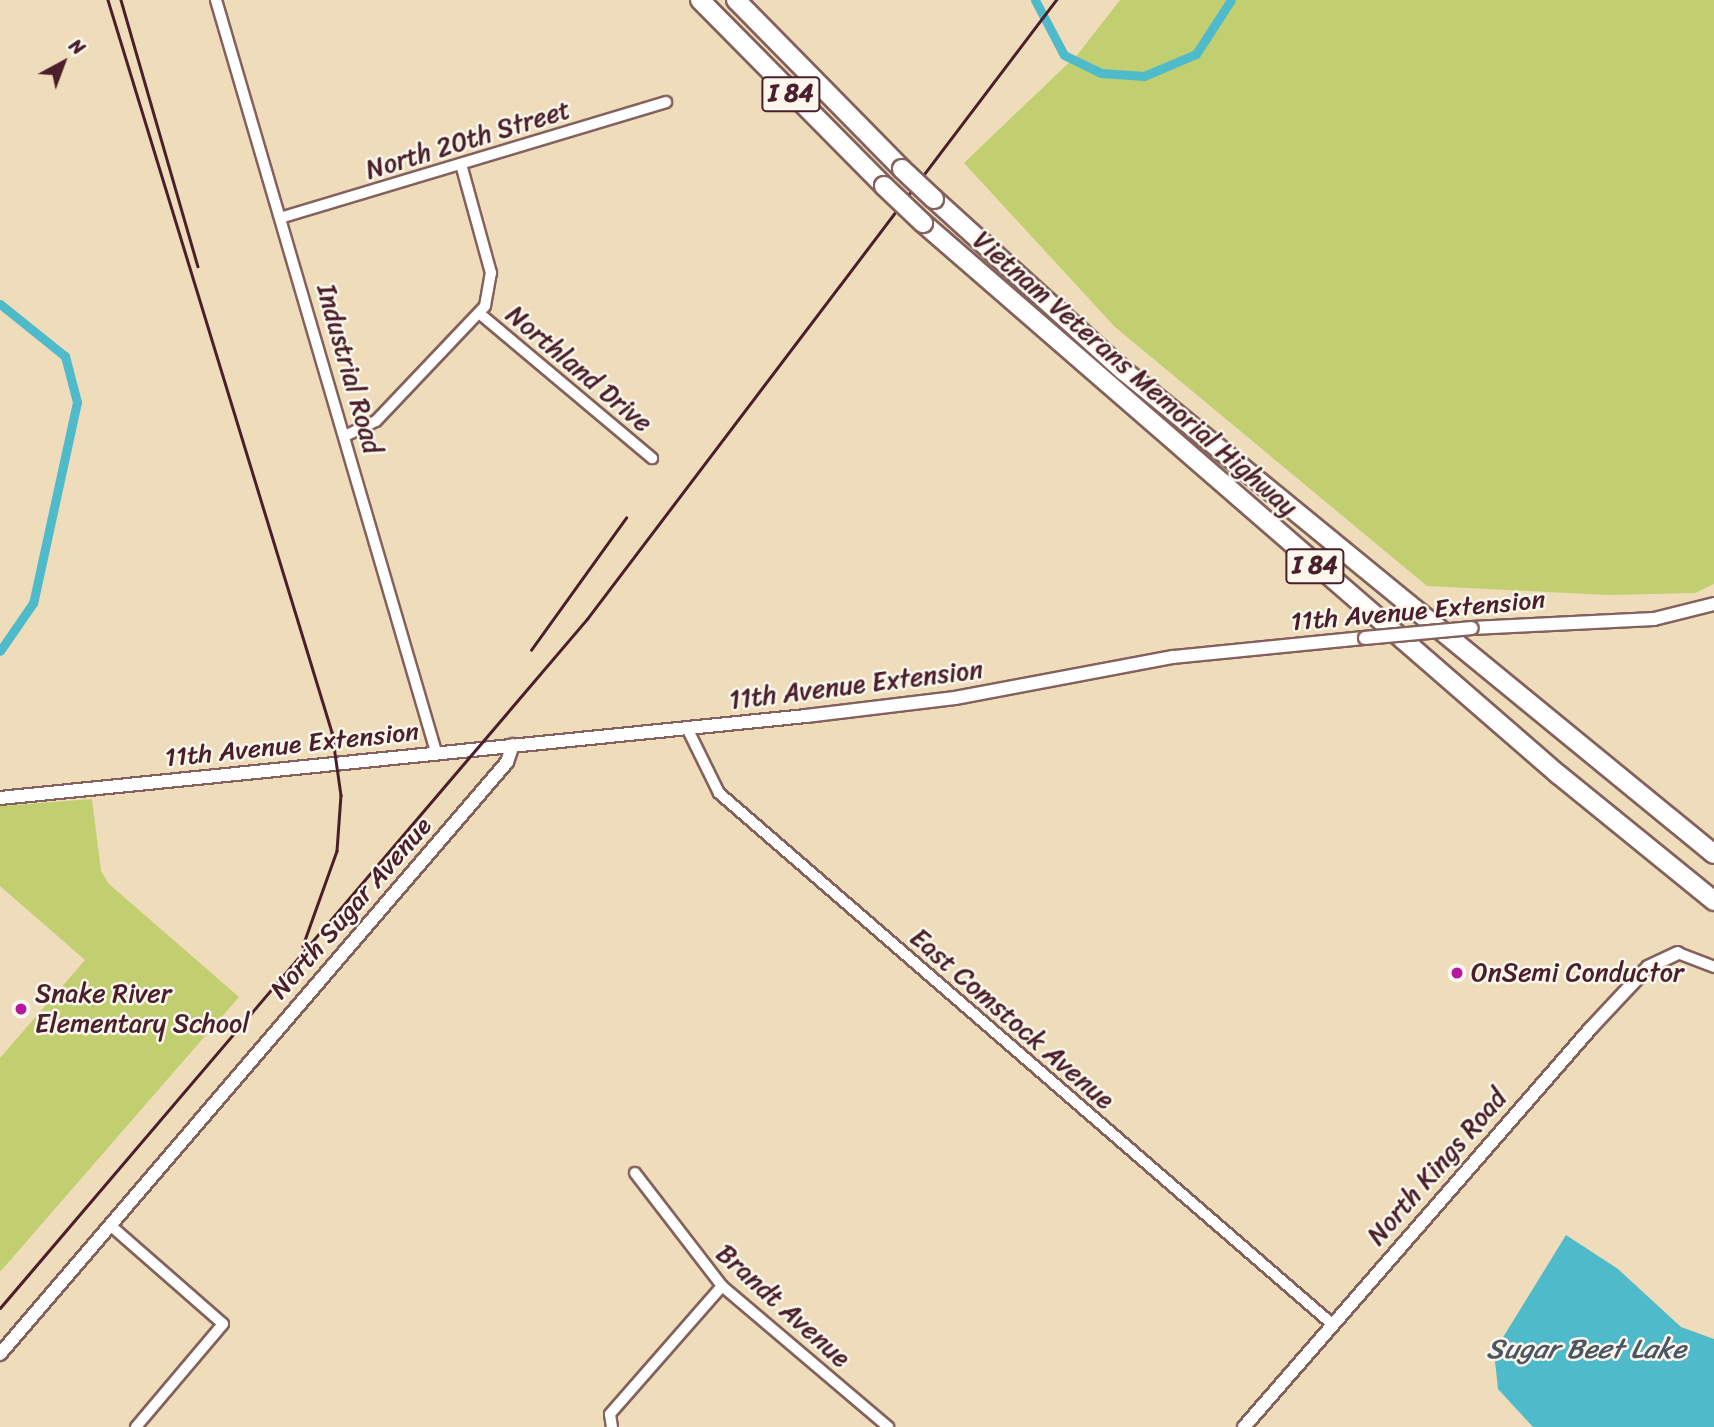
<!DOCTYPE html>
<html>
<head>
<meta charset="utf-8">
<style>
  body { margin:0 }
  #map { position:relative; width:1714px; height:1427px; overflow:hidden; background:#efdcba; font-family:Sriracha,sans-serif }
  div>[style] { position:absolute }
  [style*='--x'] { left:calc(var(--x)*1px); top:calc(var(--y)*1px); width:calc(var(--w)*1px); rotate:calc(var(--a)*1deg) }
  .green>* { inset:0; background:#c1cf71 }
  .water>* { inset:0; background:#4fbbca }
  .canal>* { height:9px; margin:-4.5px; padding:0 4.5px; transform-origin:4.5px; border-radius:4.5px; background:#4fbbca }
  .roads { filter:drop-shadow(2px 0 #84615d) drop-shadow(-2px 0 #84615d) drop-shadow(0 2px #84615d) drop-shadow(0 -2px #84615d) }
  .minor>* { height:10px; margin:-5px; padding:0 5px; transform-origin:5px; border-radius:5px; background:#fff }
  .tertiary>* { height:12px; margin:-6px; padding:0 6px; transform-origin:6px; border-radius:6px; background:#fff }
  .motorway>* { height:18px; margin:-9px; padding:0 9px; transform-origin:9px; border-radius:9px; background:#fff }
  .rail>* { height:2.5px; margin:-1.25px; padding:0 1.25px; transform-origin:1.25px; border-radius:1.25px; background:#4a1f2b }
  .bridges { filter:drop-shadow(2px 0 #84615d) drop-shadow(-2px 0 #84615d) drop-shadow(0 2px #84615d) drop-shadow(0 -2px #84615d) }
  .tertiary-bridge>* { height:12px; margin:-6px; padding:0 6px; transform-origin:6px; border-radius:6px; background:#fff }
  .motorway-bridge>* { height:18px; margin:-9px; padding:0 9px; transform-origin:9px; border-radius:9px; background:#fff }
  .dots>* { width:19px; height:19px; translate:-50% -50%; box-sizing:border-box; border:4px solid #fbf7ec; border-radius:50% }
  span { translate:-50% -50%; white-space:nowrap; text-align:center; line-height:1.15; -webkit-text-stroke:5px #fbf7ec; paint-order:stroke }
  .shield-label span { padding:2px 5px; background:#fbf7ec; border:2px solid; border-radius:5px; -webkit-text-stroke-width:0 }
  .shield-label { font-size:24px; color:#4a1f2b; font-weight:700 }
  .street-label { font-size:26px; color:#4a1f2b }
  .poi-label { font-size:26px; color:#4a1f2b }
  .left { translate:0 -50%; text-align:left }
  .water-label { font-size:28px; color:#4c5663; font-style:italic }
  .north { position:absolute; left:28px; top:28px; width:70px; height:70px; -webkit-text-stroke:5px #fbf7ec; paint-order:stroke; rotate:41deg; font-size:19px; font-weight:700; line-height:28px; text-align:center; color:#4a1f2b }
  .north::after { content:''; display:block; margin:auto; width:24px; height:32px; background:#4a1f2b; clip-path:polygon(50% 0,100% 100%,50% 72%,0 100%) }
</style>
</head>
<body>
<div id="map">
  <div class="green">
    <div style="clip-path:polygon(1120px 0,1714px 0,1714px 584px,1695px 593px,1607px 595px,1427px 586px,1115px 327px,964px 163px,1078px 54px)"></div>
    <div style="clip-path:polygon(92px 799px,101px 871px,109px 884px,239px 997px,0 1272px,0 1058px,85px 960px,0 886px,0 806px)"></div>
  </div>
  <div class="water">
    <div style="clip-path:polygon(1566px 1235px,1618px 1269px,1681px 1327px,1714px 1339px,1714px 1427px,1533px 1427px,1498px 1389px,1494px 1352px)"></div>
  </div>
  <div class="canal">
    <div style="--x:1035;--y:0;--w:62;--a:62.2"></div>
    <div style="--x:1064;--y:55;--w:41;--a:25.9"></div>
    <div style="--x:1101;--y:73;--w:43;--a:4"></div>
    <div style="--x:1144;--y:76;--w:56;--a:-22.9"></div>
    <div style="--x:1196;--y:54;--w:64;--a:-57.1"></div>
    <div style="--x:0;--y:304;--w:83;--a:38.7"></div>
    <div style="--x:65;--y:356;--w:48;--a:75.4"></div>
    <div style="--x:77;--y:402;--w:206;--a:102.3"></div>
    <div style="--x:33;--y:603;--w:58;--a:124.5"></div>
  </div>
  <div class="roads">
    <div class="minor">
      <div style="--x:216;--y:0;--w:784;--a:73.69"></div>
      <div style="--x:283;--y:217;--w:400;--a:-16.7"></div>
      <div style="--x:479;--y:313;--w:226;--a:40"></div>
      <div style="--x:347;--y:435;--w:32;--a:-26"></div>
      <div style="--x:376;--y:421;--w:158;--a:-46.5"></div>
      <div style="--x:485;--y:306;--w:34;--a:-80"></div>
      <div style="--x:491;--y:273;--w:113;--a:-105.4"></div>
      <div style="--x:688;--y:730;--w:70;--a:63.8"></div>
      <div style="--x:719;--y:793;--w:811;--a:40.9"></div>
      <div style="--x:1678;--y:953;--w:39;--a:21"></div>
      <div style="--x:635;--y:1173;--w:143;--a:52.4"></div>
      <div style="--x:722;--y:1286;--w:218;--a:40.3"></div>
      <div style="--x:110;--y:1225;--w:150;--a:41.2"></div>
      <div style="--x:223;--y:1324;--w:135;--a:130.2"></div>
      <div style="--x:612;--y:1427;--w:13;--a:-99"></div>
      <div style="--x:610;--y:1414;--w:170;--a:-48.8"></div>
    </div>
    <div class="tertiary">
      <div style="--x:1472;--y:628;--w:182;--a:-2.8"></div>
      <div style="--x:1654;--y:619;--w:62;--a:-14"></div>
      <div style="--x:0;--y:798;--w:810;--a:-5.81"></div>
      <div style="--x:806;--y:716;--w:150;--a:-6.9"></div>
      <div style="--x:955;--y:698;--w:222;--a:-10.7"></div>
      <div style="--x:1173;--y:657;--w:193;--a:-5.7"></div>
      <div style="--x:0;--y:1354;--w:779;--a:-49.42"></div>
      <div style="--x:507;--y:762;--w:18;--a:-71"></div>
      <div style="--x:1244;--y:1427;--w:529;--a:-48.99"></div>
      <div style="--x:1591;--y:1028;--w:83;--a:-46.9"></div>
      <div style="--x:1648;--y:967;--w:33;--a:-25"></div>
    </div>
    <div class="motorway">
      <div style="--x:700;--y:0;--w:262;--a:45.3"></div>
      <div style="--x:736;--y:0;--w:237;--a:45.5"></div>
      <div style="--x:934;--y:199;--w:256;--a:42.2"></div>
      <div style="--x:1124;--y:371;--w:762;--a:39.31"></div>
      <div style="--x:923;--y:223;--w:842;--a:40.96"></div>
      <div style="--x:1559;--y:775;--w:200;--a:39.1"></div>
    </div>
  </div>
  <div class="rail">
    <div style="--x:108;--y:0;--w:766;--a:72.99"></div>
    <div style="--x:332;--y:732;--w:64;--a:81.9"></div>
    <div style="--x:341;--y:795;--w:56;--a:94.1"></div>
    <div style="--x:337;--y:851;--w:101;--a:109.7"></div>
    <div style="--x:121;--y:0;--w:277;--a:73.9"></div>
    <div style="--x:531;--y:650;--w:163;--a:-54.3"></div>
    <div style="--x:0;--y:1308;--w:905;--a:-49.57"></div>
    <div style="--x:587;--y:619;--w:777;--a:-52.85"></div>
  </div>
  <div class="bridges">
    <div class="tertiary-bridge">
      <div style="--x:1365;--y:638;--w:107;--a:-5.3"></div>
    </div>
    <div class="motorway-bridge">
      <div style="--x:902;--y:169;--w:44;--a:43.2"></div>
      <div style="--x:884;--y:186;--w:54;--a:43.5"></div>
    </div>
  </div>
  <div class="dots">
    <div style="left:1457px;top:973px;background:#b5179e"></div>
    <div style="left:21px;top:1009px;background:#b5179e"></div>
  </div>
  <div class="shield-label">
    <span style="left:791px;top:94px">I 84</span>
    <span style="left:1315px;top:566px">I 84</span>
  </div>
  <div class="street-label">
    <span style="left:468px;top:140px;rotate:-17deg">North 20th Street</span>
    <span style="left:349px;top:369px;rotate:74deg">Industrial Road</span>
    <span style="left:579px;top:369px;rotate:40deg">Northland Drive</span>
    <span style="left:1135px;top:374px;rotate:41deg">Vietnam Veterans Memorial Highway</span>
    <span style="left:1418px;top:611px;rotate:-5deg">11th Avenue Extension</span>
    <span style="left:856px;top:685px;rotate:-7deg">11th Avenue Extension</span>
    <span style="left:292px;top:745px;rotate:-6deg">11th Avenue Extension</span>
    <span style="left:351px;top:908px;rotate:-49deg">North Sugar Avenue</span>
    <span style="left:1012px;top:1019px;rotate:41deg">East Comstock Avenue</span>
    <span style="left:1437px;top:1167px;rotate:-49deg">North Kings Road</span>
    <span style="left:783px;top:1306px;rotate:42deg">Brandt Avenue</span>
  </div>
  <div class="poi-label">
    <span class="left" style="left:1471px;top:973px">OnSemi Conductor</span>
    <span class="left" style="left:35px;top:1009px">Snake River<br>Elementary School</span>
  </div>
  <div class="water-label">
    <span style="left:1586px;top:1349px">Sugar Beet Lake</span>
  </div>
  <div class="north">N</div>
</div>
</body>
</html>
